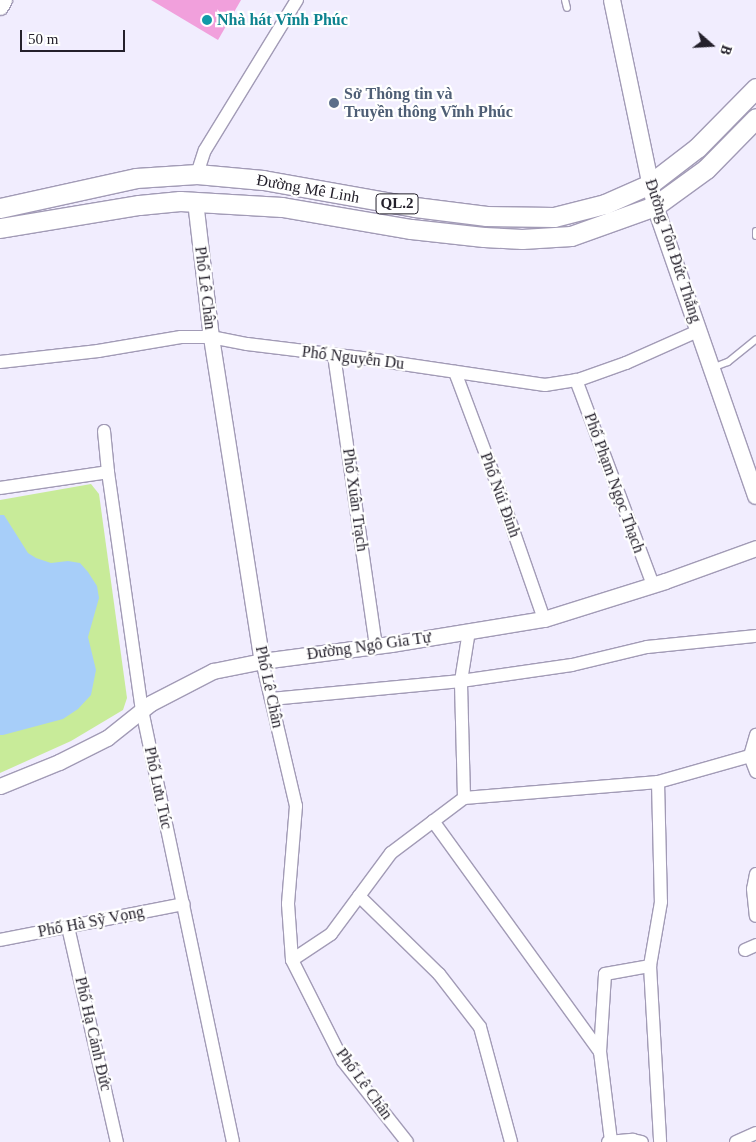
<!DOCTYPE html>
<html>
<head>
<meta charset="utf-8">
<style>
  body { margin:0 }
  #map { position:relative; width:756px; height:1142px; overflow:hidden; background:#f1edfe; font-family:"Times New Roman",serif }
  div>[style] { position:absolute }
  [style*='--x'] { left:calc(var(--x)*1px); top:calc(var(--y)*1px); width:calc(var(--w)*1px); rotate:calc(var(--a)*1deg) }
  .green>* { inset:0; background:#c8eb99 }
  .water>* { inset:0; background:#a7cef9 }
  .building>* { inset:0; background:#f1a0dc }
  .roads { filter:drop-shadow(1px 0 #a29bb6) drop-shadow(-1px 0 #a29bb6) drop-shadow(0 1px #a29bb6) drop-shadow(0 -1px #a29bb6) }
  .service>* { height:6px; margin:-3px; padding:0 3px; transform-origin:3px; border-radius:3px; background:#fff }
  .minor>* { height:12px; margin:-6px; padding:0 6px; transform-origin:6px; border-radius:6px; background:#fff }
  .tertiary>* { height:15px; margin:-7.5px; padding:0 7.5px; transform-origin:7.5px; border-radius:7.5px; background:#fff }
  .secondary>* { height:16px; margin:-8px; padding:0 8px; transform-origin:8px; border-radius:8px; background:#fff }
  .primary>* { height:19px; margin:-9.5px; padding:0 9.5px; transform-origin:9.5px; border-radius:9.5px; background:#fff }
  .dots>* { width:14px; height:14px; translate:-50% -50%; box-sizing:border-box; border:2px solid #fff; border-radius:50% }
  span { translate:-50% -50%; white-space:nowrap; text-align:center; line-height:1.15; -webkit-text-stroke:4.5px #fff; paint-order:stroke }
  .shield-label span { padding:1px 4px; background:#fff; border:1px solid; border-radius:4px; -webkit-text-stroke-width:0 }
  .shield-label { font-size:15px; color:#24202b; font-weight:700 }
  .culture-label { font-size:16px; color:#0d838f; font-weight:700 }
  .left { translate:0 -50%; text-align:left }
  .service-label { font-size:16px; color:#4e5e75; font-weight:700 }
  .street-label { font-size:16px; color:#24202b }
  .north { position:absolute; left:686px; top:20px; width:50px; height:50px; -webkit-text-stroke:4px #fff; paint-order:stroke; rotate:109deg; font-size:14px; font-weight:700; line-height:20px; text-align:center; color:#24202b }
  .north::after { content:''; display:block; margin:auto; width:18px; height:22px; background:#24202b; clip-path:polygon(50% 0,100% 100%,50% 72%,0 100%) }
  .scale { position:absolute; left:20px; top:30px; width:105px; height:22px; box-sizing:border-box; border:2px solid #24202b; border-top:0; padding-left:6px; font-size:15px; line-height:18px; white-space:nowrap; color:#24202b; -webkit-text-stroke:4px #fff; paint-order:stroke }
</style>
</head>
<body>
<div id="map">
  <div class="green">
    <div style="clip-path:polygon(91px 484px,99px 494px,127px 698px,123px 710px,71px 741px,0 773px,0 500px)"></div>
  </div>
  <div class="water">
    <div style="clip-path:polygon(0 515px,4px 515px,28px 553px,36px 558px,51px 563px,68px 561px,80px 563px,88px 572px,97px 586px,99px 598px,88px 637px,96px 670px,91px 695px,78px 709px,63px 719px,3px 735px,0 735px)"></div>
  </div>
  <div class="building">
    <div style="clip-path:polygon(151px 0,241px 0,218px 40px)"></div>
  </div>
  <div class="roads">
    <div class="service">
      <div style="--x:565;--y:0;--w:8;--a:76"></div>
      <div style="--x:756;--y:231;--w:5;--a:90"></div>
      <div style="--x:712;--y:368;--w:17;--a:-21"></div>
      <div style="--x:728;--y:362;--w:36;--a:-39"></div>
    </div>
    <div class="minor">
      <div style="--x:197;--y:174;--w:25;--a:-72"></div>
      <div style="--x:205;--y:150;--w:176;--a:-58.5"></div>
      <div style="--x:334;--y:355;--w:294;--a:81.8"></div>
      <div style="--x:0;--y:362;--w:99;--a:-6.4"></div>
      <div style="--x:98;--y:351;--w:84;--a:-9.6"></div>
      <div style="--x:181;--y:337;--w:30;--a:0"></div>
      <div style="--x:211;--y:337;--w:37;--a:11"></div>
      <div style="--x:247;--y:344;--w:116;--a:6.9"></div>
      <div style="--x:362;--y:358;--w:185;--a:8.4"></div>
      <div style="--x:545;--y:385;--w:36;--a:-9"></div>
      <div style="--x:581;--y:379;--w:48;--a:-19.6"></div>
      <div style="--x:626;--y:363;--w:79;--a:-24"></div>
      <div style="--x:455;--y:372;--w:120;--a:69.4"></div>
      <div style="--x:497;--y:484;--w:143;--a:70.8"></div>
      <div style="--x:576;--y:380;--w:219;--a:69.4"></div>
      <div style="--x:104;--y:431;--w:41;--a:84.4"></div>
      <div style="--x:108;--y:472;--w:240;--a:81.9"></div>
      <div style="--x:142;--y:710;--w:441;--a:78.1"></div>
      <div style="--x:0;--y:488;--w:109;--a:-8.4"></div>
      <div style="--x:262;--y:661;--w:149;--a:76.8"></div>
      <div style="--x:296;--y:806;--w:98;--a:94.7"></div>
      <div style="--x:288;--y:904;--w:56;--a:85.9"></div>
      <div style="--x:292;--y:960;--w:113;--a:63.2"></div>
      <div style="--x:343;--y:1061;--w:103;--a:51.7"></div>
      <div style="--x:271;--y:699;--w:191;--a:-5.4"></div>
      <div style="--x:461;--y:681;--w:112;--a:-8.2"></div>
      <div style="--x:572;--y:665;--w:77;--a:-13.5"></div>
      <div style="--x:647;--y:647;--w:110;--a:-5.8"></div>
      <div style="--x:750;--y:756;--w:17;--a:69"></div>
      <div style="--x:658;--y:782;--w:120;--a:88.6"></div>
      <div style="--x:661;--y:902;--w:65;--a:99.8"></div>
      <div style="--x:650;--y:966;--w:176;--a:86.7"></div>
      <div style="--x:464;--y:798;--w:117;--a:-91.5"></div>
      <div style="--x:461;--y:681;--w:51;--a:-80.9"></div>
      <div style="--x:433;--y:821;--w:285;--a:54.1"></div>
      <div style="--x:756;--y:874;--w:15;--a:101"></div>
      <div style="--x:753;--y:889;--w:27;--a:84"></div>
      <div style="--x:359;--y:896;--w:112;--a:44.3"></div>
      <div style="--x:439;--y:974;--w:67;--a:52.3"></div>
      <div style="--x:480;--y:1027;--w:119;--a:74.9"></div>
      <div style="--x:68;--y:927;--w:221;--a:77.2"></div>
      <div style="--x:0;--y:940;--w:187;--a:-11.1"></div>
      <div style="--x:745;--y:950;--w:12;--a:-24"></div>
      <div style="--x:292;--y:960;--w:47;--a:-33.7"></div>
      <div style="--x:331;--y:934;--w:101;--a:-53.5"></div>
      <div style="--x:391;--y:853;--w:91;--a:-37"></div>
      <div style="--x:464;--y:798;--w:195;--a:-4.7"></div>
      <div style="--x:658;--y:782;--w:96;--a:-15.8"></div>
      <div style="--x:750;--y:756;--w:22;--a:-74"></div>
      <div style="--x:611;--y:1141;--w:90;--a:-97"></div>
      <div style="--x:600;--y:1052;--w:78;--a:-86.3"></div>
      <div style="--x:605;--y:974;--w:46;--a:-10.1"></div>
      <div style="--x:608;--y:1142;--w:25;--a:-5"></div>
      <div style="--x:633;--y:1140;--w:9;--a:13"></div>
      <div style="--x:736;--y:1142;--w:22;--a:-24"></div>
    </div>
    <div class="tertiary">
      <div style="--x:0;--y:7;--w:8;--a:-60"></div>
      <div style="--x:195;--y:201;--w:137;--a:83.3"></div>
      <div style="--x:211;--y:337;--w:328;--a:81.1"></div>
      <div style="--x:0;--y:786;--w:64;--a:-22.1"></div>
      <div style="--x:59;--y:762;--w:54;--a:-26.6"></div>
      <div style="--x:107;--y:738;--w:56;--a:-38.5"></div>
      <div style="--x:151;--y:703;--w:70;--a:-27.3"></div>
      <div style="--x:213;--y:671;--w:50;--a:-11.5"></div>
      <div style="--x:262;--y:661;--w:130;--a:-7.5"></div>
      <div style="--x:391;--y:644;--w:155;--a:-9.3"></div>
      <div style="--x:544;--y:619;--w:127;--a:-17.4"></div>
      <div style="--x:665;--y:581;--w:97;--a:-19.9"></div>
    </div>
    <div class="secondary">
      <div style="--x:612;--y:0;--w:210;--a:78.2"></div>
      <div style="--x:655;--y:206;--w:307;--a:70.8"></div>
    </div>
    <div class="primary">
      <div style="--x:0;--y:208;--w:139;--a:-12.4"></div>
      <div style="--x:136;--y:178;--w:61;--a:-3.8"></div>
      <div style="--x:197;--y:174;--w:66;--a:5.2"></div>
      <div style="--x:263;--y:180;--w:154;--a:10.1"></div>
      <div style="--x:415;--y:207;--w:72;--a:7.2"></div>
      <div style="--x:486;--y:216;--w:68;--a:0.8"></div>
      <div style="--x:554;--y:217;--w:53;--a:-14.3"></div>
      <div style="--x:605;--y:204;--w:49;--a:-24"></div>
      <div style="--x:650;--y:184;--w:59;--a:-37.5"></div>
      <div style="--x:697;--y:148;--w:84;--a:-45.5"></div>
      <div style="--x:0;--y:228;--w:141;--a:-9.4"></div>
      <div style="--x:139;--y:205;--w:41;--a:-5.6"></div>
      <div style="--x:180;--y:201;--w:102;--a:3.4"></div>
      <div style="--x:282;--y:207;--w:131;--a:9.7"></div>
      <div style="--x:411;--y:229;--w:73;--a:6.3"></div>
      <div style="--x:484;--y:237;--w:38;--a:3"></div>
      <div style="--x:522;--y:239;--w:49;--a:-3.5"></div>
      <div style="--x:571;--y:236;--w:89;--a:-19.7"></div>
      <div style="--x:655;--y:206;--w:63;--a:-36"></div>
      <div style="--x:706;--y:169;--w:71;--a:-45.6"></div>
    </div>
  </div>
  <div class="dots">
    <div style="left:207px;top:20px;background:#0f9aa8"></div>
    <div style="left:334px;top:103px;background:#5c6f8a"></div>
  </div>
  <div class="shield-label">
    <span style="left:397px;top:204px">QL.2</span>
  </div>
  <div class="culture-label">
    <span class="left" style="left:217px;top:20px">Nhà hát Vĩnh Phúc</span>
  </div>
  <div class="service-label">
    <span class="left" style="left:344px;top:103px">Sở Thông tin và<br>Truyền thông Vĩnh Phúc</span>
  </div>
  <div class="street-label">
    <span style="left:308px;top:189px;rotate:10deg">Đường Mê Linh</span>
    <span style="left:673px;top:251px;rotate:72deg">Đường Tôn Đức Thắng</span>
    <span style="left:205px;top:288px;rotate:83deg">Phố Lê Chân</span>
    <span style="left:353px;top:358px;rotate:7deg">Phố Nguyễn Du</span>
    <span style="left:614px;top:483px;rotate:70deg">Phố Phạm Ngọc Thạch</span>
    <span style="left:500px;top:495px;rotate:70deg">Phố Núi Đinh</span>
    <span style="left:355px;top:500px;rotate:82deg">Phố Xuân Trạch</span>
    <span style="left:369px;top:646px;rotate:-8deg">Đường Ngô Gia Tự</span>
    <span style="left:269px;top:687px;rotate:78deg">Phố Lê Chân</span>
    <span style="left:158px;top:788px;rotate:78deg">Phố Lưu Túc</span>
    <span style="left:91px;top:922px;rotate:-11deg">Phố Hà Sỹ Vọng</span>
    <span style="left:93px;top:1034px;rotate:77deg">Phố Hạ Cảnh Đức</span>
    <span style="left:364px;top:1084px;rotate:54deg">Phố Lê Chân</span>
  </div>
  <div class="north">B</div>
  <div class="scale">50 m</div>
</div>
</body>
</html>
